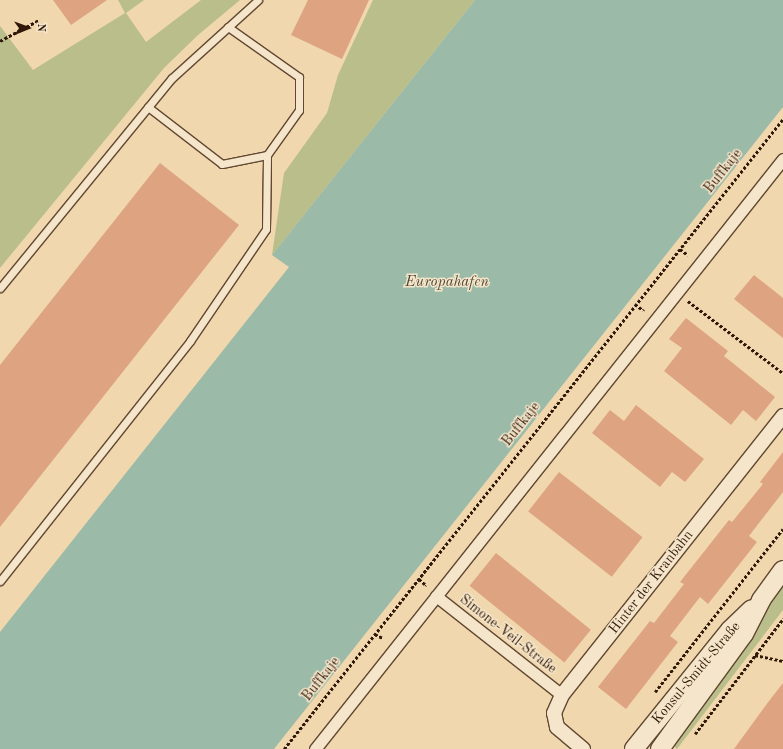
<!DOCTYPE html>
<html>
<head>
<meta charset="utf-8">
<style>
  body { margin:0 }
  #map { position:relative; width:783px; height:749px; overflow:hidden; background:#f0d7ad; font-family:"Old Standard TT",serif }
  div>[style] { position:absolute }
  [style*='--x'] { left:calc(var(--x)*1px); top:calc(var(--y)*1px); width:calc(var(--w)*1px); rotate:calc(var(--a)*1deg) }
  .green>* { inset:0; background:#b9be8a }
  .water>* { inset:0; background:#9bbaa7 }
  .building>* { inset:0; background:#dea481; transform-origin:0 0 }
  .path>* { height:2.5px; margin-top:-1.25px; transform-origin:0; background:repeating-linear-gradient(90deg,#311909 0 3px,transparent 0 5px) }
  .roads { filter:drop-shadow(1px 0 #614832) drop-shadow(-1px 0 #614832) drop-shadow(0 1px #614832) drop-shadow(0 -1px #614832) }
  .service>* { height:7px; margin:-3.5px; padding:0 3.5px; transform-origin:3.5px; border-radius:3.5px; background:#f5e5ca }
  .pedestrian>* { height:11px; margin:-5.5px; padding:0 5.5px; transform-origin:5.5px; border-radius:5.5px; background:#f5e5ca }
  .minor>* { height:14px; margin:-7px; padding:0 7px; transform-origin:7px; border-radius:7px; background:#f5e5ca }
  .tertiary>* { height:18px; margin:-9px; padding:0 9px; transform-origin:9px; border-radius:9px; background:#f5e5ca }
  span { translate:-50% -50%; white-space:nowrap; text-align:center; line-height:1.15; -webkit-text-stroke:3px #f5e5ca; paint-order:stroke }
  .street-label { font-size:14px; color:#311909 }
  .water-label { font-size:15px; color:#514938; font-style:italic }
  .north { position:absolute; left:8px; top:8px; width:40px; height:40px; -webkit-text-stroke:3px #f5e5ca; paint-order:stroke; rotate:89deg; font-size:11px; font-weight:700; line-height:16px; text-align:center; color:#311909 }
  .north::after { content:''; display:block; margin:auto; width:14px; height:18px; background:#311909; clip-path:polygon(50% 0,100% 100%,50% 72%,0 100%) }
</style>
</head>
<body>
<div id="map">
  <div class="green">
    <div style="clip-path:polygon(118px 0,144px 0,126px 13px,146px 42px,201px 0,240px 0,198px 35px,164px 68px,0 268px,0 26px,33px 70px,125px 13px)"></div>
    <div style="clip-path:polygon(373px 0,475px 0,272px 255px,284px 173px,327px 113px,338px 75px)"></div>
    <div style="clip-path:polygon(781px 587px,783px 587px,783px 610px,677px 749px,674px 746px,681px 734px)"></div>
  </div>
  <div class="water">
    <div style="clip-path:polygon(475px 0,783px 0,783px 107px,274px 749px,0 749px,0 632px,289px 267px,272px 255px)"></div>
  </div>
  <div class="building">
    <div style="clip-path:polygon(53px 0,107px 0,71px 25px)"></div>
    <div style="clip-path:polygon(308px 0,369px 0,342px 59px,291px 35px)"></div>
    <div style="clip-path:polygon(160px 163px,239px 225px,0 527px,0 365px)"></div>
    <div style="clip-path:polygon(754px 275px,783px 298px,783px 338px,734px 299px)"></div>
    <div style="clip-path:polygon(686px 318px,728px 351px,724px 356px,775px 397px,756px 421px,743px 410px,731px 425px,664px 371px,682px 348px,669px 339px)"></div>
    <div style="clip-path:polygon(636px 405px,704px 459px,685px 482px,672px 472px,660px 487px,592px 433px,610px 410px,624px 421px)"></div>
    <div style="clip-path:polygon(783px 452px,783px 492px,749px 536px,757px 542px,708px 604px,700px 597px,670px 636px,678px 642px,626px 709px,598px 687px,650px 621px,654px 623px,684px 584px,680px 582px,729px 520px,732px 522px,763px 484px,760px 482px)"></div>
    <div style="left:559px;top:472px;width:106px;height:50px;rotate:38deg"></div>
    <div style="left:496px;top:553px;width:122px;height:42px;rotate:39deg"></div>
    <div style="clip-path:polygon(783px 683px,783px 749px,734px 749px,769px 701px)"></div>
  </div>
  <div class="path">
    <div style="--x:0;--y:41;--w:44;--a:-28.3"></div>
    <div style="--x:680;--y:249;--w:10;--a:37"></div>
    <div style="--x:688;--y:301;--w:119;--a:37.2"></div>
    <div style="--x:635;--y:304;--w:10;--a:37"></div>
    <div style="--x:643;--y:310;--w:1;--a:-45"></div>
    <div style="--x:419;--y:579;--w:9;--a:41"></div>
    <div style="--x:426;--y:585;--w:1;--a:135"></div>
    <div style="--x:375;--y:634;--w:9;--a:27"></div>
    <div style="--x:755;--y:655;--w:29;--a:12"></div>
    <div style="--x:655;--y:692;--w:207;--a:-51.9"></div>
    <div style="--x:695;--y:734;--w:145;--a:-52.6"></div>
    <div style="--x:284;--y:749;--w:804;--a:-51.62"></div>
  </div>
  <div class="roads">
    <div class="service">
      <div style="--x:148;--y:107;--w:93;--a:37.6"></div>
      <div style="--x:222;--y:164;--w:46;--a:-11.3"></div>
      <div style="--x:267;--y:155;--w:55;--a:-54.6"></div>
      <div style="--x:299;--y:110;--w:33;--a:-90"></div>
      <div style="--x:299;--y:77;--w:87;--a:-144.8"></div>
      <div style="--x:0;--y:288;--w:271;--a:-50.7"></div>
      <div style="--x:172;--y:78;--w:116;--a:-42.2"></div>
      <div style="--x:0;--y:581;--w:306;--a:-51.6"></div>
      <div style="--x:190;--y:341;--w:135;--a:-55.8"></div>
      <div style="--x:266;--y:229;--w:74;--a:-89.2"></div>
    </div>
    <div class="pedestrian">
      <div style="--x:436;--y:596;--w:160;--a:38.2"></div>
      <div style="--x:315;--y:749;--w:753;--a:-51.58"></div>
    </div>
    <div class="minor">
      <div style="--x:583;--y:749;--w:34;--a:-140"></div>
      <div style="--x:557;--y:727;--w:14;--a:-102"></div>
      <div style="--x:554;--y:713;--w:20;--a:-66"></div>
      <div style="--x:562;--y:695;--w:356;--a:-51.6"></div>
    </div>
    <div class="tertiary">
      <div style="--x:634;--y:749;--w:153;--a:-51.1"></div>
      <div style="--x:730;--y:630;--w:30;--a:-44"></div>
      <div style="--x:660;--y:749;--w:142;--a:-53.9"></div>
      <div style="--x:744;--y:634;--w:38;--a:-63"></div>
      <div style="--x:761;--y:600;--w:37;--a:-54"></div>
    </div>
  </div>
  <div class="street-label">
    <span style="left:723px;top:171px;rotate:-52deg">Buffkaje</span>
    <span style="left:521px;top:424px;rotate:-52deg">Buffkaje</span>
    <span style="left:651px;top:582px;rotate:-52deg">Hinter der Kranbahn</span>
    <span style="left:508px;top:634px;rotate:38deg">Simone-Veil-Straße</span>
    <span style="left:696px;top:673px;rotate:-50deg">Konsul-Smidt-Straße</span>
    <span style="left:321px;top:679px;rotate:-52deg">Buffkaje</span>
  </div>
  <div class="water-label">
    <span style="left:447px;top:283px">Europahafen</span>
  </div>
  <div class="north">N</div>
</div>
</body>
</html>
